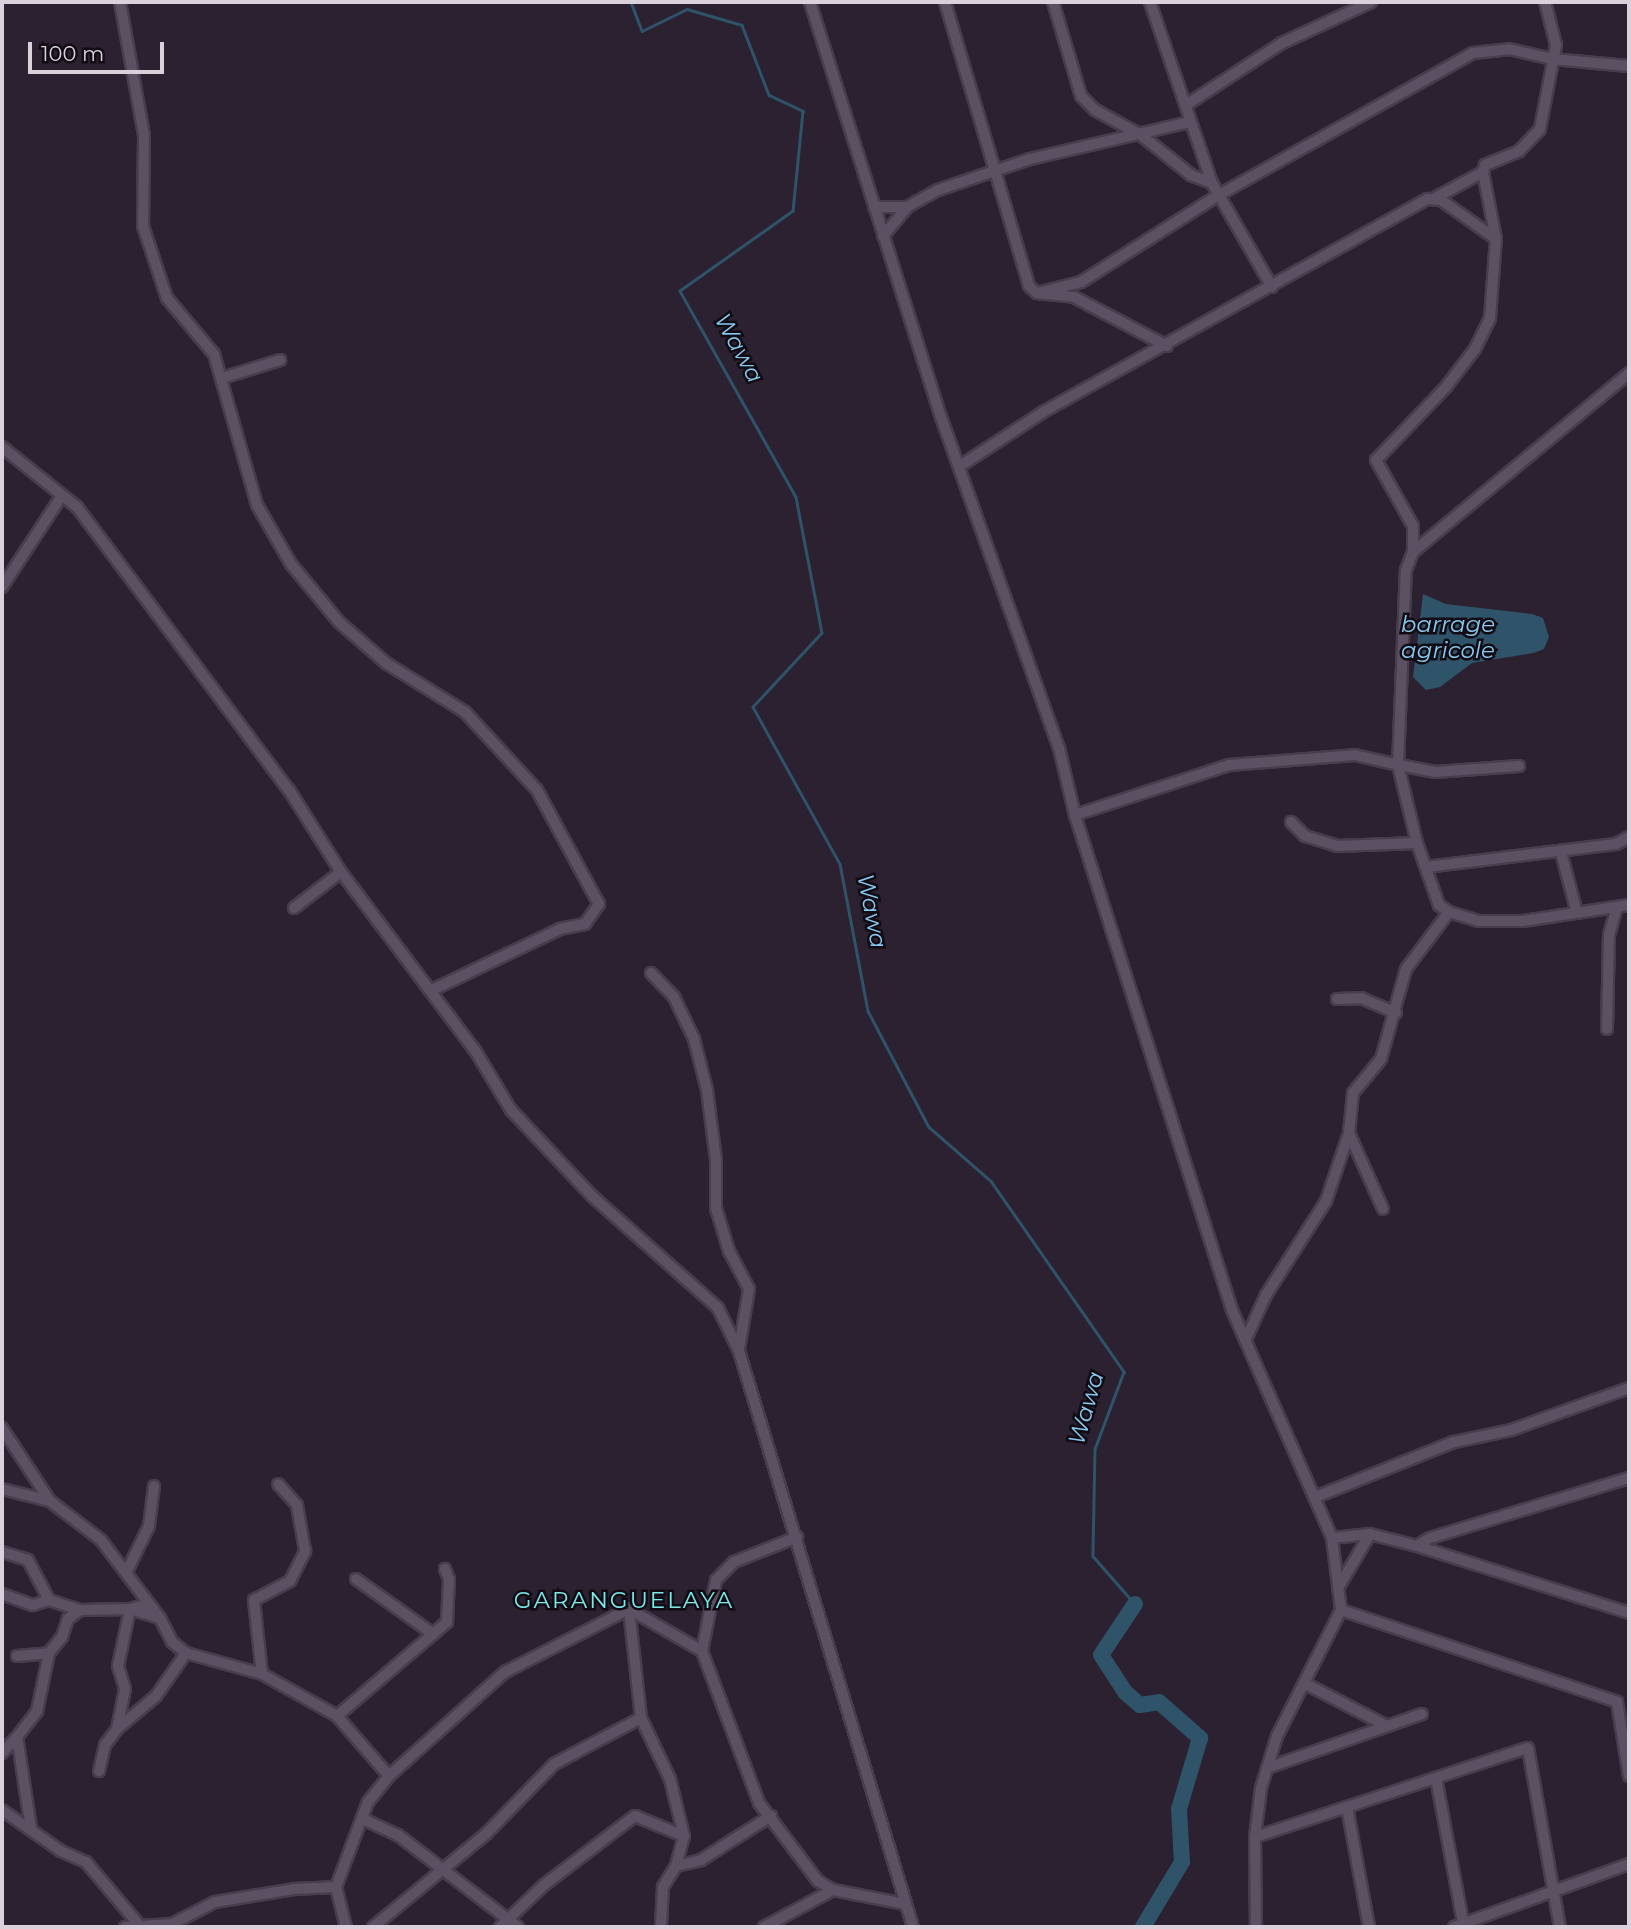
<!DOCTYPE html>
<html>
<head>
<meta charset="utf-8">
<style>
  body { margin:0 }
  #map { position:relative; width:1631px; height:1929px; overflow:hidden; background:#2b2131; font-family:Montserrat,sans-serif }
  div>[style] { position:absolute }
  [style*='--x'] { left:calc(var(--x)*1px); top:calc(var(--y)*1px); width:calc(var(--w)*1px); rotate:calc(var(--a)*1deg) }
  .water>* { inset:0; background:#2f5368 }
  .stream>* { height:2.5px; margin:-1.25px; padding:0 1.25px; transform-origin:1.25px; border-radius:1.25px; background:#2f5368 }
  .river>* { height:16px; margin:-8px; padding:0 8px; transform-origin:8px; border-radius:8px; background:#2f5368 }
  .roads { filter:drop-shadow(2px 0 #463e4c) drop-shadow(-2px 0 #463e4c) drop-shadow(0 2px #463e4c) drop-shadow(0 -2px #463e4c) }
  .minor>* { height:10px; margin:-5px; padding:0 5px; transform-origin:5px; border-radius:5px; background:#5b5163 }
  span { translate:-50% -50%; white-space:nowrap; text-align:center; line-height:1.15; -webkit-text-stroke:5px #110c14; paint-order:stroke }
  .water-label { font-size:23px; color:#88c7ee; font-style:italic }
  .neighbourhood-label { font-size:23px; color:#7be7e8; letter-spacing:2px }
  .frame { position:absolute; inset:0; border:4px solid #d9d2dd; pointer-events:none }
  .scale { position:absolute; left:28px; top:42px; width:136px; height:32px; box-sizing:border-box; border:4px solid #d9d2dd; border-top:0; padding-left:9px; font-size:21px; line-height:24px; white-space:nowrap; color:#d9d2dd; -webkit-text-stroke:5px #110c14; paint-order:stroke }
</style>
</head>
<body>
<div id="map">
  <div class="water">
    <div style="clip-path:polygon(1423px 594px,1446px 604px,1532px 614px,1543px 618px,1549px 637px,1544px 649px,1534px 653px,1472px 663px,1440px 687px,1426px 690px,1413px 677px)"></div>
  </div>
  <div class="stream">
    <div style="--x:631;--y:2;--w:31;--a:69"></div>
    <div style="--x:642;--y:31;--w:50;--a:-26.1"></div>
    <div style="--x:687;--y:9;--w:57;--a:16.2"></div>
    <div style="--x:742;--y:25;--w:75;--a:68.9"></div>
    <div style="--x:769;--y:95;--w:38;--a:25"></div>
    <div style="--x:803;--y:111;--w:100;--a:95.7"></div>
    <div style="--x:793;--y:211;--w:138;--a:144.7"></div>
    <div style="--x:680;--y:291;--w:236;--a:60.6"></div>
    <div style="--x:796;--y:497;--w:138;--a:79.2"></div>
    <div style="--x:822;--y:633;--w:101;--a:133"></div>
    <div style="--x:753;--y:707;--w:179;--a:61"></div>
    <div style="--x:840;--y:864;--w:150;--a:79.2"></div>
    <div style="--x:868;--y:1011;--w:131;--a:62.3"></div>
    <div style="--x:929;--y:1127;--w:82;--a:41.1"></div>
    <div style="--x:991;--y:1181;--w:233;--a:55.1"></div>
    <div style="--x:1124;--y:1372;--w:82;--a:110.6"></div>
    <div style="--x:1095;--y:1449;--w:107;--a:91.1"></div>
    <div style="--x:1093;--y:1556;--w:64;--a:48.8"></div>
  </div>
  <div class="river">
    <div style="--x:1135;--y:1604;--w:61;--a:123.7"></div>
    <div style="--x:1101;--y:1655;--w:44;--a:57"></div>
    <div style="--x:1125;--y:1692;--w:20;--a:41"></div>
    <div style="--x:1140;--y:1705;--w:19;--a:-9"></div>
    <div style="--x:1159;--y:1702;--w:55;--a:41.3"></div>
    <div style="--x:1200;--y:1738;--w:74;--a:106.5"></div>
    <div style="--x:1179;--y:1809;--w:53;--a:86.8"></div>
    <div style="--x:1182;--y:1862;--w:76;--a:121"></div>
  </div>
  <div class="roads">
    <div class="minor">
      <div style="--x:120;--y:2;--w:136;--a:79.8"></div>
      <div style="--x:144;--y:136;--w:90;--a:90.6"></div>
      <div style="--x:143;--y:226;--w:76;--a:71.6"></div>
      <div style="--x:167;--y:298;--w:73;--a:50"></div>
      <div style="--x:214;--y:354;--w:157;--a:74.1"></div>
      <div style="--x:257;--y:505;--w:68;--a:60"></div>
      <div style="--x:291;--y:564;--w:75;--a:50.4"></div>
      <div style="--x:339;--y:622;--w:62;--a:41.1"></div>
      <div style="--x:386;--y:663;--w:93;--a:31.8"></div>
      <div style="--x:465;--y:712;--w:106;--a:47.3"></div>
      <div style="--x:537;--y:790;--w:130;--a:61.5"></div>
      <div style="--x:599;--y:904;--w:24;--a:125"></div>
      <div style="--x:585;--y:924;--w:25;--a:169"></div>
      <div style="--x:560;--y:929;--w:142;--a:154.5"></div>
      <div style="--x:810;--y:2;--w:435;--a:72.5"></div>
      <div style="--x:941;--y:417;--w:351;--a:70.4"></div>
      <div style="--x:1059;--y:748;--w:69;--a:76.6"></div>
      <div style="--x:1075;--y:815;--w:519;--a:72.4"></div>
      <div style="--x:1232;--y:1310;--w:249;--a:66.3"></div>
      <div style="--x:1332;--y:1538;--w:73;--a:82.9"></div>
      <div style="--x:1341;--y:1610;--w:141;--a:116.9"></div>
      <div style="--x:1277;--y:1736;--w:54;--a:107.1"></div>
      <div style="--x:1261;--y:1788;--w:49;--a:97"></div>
      <div style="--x:1255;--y:1837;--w:90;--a:89.4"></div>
      <div style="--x:945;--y:2;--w:296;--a:73.5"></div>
      <div style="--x:1029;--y:286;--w:11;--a:41"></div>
      <div style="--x:1037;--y:293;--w:37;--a:6"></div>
      <div style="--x:1074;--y:297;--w:105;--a:27.8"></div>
      <div style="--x:1053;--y:2;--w:98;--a:73.4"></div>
      <div style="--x:1081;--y:96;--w:20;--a:45"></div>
      <div style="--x:1095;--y:110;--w:52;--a:28.5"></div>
      <div style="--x:1141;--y:135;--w:64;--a:38.7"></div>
      <div style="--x:1191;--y:175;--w:22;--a:21"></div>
      <div style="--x:1150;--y:2;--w:191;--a:71.1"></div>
      <div style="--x:1212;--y:183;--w:120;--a:60"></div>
      <div style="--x:1186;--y:105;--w:114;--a:-32.9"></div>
      <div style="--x:1282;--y:43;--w:98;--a:-24.7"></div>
      <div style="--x:1435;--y:198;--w:55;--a:-28.4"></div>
      <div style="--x:1483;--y:172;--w:7;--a:-74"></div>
      <div style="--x:1485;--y:165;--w:37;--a:-22"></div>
      <div style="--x:1519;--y:151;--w:30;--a:-46"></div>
      <div style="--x:1540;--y:129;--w:86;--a:-79.2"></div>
      <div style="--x:1556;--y:45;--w:44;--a:-104.3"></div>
      <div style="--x:874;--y:207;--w:33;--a:0"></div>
      <div style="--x:883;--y:236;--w:38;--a:-50"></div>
      <div style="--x:907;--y:207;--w:35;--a:-29"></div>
      <div style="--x:938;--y:190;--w:97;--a:-18.6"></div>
      <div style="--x:1030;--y:159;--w:164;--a:-13"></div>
      <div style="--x:1037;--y:293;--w:45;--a:-14"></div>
      <div style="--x:1081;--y:282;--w:161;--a:-32.3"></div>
      <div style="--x:1217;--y:196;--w:293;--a:-29.2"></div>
      <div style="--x:1473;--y:53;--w:36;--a:-6"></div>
      <div style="--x:1509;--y:49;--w:44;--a:13.1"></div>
      <div style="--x:1552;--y:59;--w:77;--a:5.2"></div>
      <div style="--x:222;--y:378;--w:61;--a:-17.2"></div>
      <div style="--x:2;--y:447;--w:96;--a:38.7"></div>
      <div style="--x:77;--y:507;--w:354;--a:53.2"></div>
      <div style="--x:289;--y:790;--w:97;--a:57.6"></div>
      <div style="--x:341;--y:872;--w:225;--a:53.1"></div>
      <div style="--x:476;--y:1052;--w:68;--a:58.9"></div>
      <div style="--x:511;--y:1110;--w:118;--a:46.7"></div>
      <div style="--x:592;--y:1196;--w:169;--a:41.6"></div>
      <div style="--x:718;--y:1308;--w:48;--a:64"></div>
      <div style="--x:739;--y:1351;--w:602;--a:73.19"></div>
      <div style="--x:960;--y:466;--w:99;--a:-33"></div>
      <div style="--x:1043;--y:412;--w:440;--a:-29"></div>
      <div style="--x:1428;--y:199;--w:13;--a:4"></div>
      <div style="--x:1441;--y:200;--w:67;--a:35.3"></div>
      <div style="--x:1413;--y:552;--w:26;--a:-90"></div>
      <div style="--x:1413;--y:526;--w:76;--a:-119.3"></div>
      <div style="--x:1376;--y:460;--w:101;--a:-46.2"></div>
      <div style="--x:1446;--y:387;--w:48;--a:-52.7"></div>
      <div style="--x:1475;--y:349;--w:34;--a:-64"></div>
      <div style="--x:1490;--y:318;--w:79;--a:-85.7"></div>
      <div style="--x:1496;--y:239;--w:68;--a:-101"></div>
      <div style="--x:2;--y:587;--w:108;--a:-56.8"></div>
      <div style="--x:1519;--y:766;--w:84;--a:175.9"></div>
      <div style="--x:1435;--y:772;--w:38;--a:-169"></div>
      <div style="--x:1398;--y:765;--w:195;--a:-87.7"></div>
      <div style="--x:1406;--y:570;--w:19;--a:-69"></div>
      <div style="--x:1413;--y:552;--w:281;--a:-39.6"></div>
      <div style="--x:1075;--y:815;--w:162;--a:-18"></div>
      <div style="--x:1229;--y:765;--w:126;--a:-4.5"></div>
      <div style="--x:1355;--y:755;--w:44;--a:13.1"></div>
      <div style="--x:1398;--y:765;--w:80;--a:76.3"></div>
      <div style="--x:1417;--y:843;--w:66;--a:70.5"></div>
      <div style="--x:1439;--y:905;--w:12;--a:35"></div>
      <div style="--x:1449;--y:912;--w:31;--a:17"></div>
      <div style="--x:1479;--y:921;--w:44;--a:0"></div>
      <div style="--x:1523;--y:921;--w:107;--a:-8.6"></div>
      <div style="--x:1291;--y:822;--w:20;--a:45"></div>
      <div style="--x:1305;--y:836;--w:34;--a:17"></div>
      <div style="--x:1337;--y:846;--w:80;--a:-2.1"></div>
      <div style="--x:1561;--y:852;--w:63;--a:75.3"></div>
      <div style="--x:1426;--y:867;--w:191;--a:-6.9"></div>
      <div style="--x:1616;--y:844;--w:15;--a:-28"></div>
      <div style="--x:294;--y:908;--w:59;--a:-37.5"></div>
      <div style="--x:651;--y:973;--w:33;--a:46"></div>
      <div style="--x:674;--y:997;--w:47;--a:64.5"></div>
      <div style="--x:694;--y:1039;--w:53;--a:75.7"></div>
      <div style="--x:707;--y:1090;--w:71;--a:82.7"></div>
      <div style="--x:716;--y:1160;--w:48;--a:90"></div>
      <div style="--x:716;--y:1208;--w:45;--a:73.2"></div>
      <div style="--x:729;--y:1251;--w:43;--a:62.2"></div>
      <div style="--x:749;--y:1289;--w:61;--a:99.5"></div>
      <div style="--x:1337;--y:999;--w:24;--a:-2"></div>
      <div style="--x:1361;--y:998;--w:38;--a:23"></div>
      <div style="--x:1607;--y:1029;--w:94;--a:-88.8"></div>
      <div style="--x:1609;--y:935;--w:29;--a:-74"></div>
      <div style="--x:1349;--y:1133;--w:83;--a:65.9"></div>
      <div style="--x:1246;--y:1339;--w:48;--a:-65.6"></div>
      <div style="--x:1266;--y:1295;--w:112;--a:-57.4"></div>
      <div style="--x:1326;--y:1201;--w:72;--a:-71.3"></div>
      <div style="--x:1349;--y:1133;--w:40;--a:-84.3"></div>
      <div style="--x:1353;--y:1093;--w:44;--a:-50.5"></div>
      <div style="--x:1381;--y:1059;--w:93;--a:-74.5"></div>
      <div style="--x:1406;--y:969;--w:71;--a:-53"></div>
      <div style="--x:2;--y:1428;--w:87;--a:56.7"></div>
      <div style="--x:2;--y:1489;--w:49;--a:14"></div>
      <div style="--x:50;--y:1501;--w:64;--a:37.4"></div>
      <div style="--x:101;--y:1540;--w:98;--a:52.9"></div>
      <div style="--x:160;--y:1618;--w:27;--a:63"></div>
      <div style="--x:172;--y:1642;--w:18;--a:38"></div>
      <div style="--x:186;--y:1653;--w:79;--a:15.4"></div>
      <div style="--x:262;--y:1674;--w:86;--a:29.2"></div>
      <div style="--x:337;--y:1716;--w:79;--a:49.1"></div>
      <div style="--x:1318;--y:1496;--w:146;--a:-21.7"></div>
      <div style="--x:1454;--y:1442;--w:58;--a:-11.9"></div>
      <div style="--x:1511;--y:1430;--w:125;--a:-19.6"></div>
      <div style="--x:1332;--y:1538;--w:38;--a:-6"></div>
      <div style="--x:1370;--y:1534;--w:49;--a:14.3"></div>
      <div style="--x:1417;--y:1546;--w:222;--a:17.5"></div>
      <div style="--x:1417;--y:1546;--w:15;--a:-32"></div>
      <div style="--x:1430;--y:1538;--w:208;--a:-16.8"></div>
      <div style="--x:2;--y:1552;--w:27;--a:17"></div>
      <div style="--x:28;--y:1560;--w:45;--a:62.3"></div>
      <div style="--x:49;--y:1600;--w:33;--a:18"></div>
      <div style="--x:80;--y:1610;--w:50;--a:-1.1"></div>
      <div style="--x:130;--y:1609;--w:31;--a:17"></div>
      <div style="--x:126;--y:1573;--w:52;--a:-63.9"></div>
      <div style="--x:149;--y:1526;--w:40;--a:-82.9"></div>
      <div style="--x:356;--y:1579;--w:95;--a:35.5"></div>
      <div style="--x:1338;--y:1588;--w:63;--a:-59.3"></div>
      <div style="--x:2;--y:1594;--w:33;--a:20"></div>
      <div style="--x:33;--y:1605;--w:17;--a:-17"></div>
      <div style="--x:629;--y:1609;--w:110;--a:83.7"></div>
      <div style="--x:1341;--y:1610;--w:291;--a:18.4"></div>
      <div style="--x:1617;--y:1702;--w:75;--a:80.8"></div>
      <div style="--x:702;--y:1651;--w:72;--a:-78.8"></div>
      <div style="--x:716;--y:1580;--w:25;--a:-45"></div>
      <div style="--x:734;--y:1562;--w:68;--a:-21.6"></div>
      <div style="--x:17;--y:1656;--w:32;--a:-5"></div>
      <div style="--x:262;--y:1674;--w:74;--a:-96.2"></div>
      <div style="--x:254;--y:1600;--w:41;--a:-27.8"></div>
      <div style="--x:290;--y:1581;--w:34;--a:-63"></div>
      <div style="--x:305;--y:1551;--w:47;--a:-99.9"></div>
      <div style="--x:297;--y:1505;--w:28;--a:-132"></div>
      <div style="--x:1304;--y:1683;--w:93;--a:27.4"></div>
      <div style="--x:337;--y:1716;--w:145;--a:-40.5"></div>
      <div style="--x:447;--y:1622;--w:43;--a:-87.3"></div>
      <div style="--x:449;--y:1579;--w:11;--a:-112"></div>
      <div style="--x:117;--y:1729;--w:51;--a:-40.2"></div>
      <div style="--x:156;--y:1696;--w:52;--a:-55.1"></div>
      <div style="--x:2;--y:1753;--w:22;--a:-47"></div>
      <div style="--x:1267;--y:1768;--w:164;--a:-19.2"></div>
      <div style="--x:99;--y:1771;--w:27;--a:-77"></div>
      <div style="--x:105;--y:1745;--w:20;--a:-53"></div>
      <div style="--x:117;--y:1729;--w:41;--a:-78.7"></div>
      <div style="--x:125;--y:1689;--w:24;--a:-107"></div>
      <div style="--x:118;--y:1666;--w:58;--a:-78.1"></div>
      <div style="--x:130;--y:1609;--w:20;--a:-15"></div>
      <div style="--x:1436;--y:1778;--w:152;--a:79.4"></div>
      <div style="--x:1347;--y:1807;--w:122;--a:79.6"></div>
      <div style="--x:2;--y:1810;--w:72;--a:34.8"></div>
      <div style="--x:61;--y:1851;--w:27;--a:24"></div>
      <div style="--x:86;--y:1862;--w:84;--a:49.8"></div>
      <div style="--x:363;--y:1819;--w:38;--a:25"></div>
      <div style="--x:398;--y:1835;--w:151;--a:37.5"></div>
      <div style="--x:31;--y:1828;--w:92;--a:-98.7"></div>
      <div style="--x:17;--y:1737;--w:33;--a:-52"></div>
      <div style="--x:37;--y:1711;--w:59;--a:-78.3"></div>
      <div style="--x:49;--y:1653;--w:21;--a:-51"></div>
      <div style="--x:62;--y:1637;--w:19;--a:-72"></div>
      <div style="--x:68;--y:1619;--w:15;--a:-37"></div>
      <div style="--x:1255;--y:1837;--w:287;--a:-18.1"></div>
      <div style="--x:1528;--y:1748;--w:182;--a:79.9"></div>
      <div style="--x:676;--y:1866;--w:26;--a:-13"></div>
      <div style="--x:701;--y:1860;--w:83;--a:-32.2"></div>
      <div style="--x:125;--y:1927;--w:47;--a:-3.7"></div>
      <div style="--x:172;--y:1924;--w:48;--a:-27.1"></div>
      <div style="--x:215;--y:1902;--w:80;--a:-9.3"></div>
      <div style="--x:294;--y:1889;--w:42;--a:-2.7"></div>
      <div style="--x:346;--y:1927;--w:41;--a:-104"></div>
      <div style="--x:336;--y:1887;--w:91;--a:-69.4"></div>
      <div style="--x:368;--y:1802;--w:33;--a:-51"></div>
      <div style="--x:389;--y:1776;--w:156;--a:-41.9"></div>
      <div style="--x:505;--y:1672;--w:139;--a:-26.9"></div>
      <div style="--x:629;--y:1609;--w:84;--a:29.9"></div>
      <div style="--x:702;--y:1651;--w:162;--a:69.4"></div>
      <div style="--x:759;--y:1803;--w:98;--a:52.9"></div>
      <div style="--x:818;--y:1881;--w:17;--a:31"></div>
      <div style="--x:373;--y:1927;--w:146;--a:-39.5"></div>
      <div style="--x:486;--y:1834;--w:98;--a:-45.8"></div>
      <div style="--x:554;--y:1764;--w:98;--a:-27.9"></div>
      <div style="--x:641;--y:1718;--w:68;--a:64.6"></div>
      <div style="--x:670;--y:1779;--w:59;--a:76.2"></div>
      <div style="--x:684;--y:1836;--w:31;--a:105"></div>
      <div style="--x:676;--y:1866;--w:25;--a:122"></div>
      <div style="--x:663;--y:1887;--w:40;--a:92.9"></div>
      <div style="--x:500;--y:1927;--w:61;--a:-43.7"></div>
      <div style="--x:544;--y:1885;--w:114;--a:-37.2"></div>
      <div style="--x:635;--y:1816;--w:53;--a:22.2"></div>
      <div style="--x:764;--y:1927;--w:78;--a:-28.2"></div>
      <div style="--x:833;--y:1890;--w:73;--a:11"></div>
      <div style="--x:1454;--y:1927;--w:186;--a:-19.8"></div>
    </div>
  </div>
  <div class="water-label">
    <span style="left:739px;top:348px;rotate:61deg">Wawa</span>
    <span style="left:1448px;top:637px">barrage<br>agricole</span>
    <span style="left:872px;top:911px;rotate:79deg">Wawa</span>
    <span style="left:1086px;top:1408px;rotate:-74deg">Wawa</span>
  </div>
  <div class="neighbourhood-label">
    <span style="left:624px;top:1600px">GARANGUELAYA</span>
  </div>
  <div class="frame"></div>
  <div class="scale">100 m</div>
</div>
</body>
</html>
